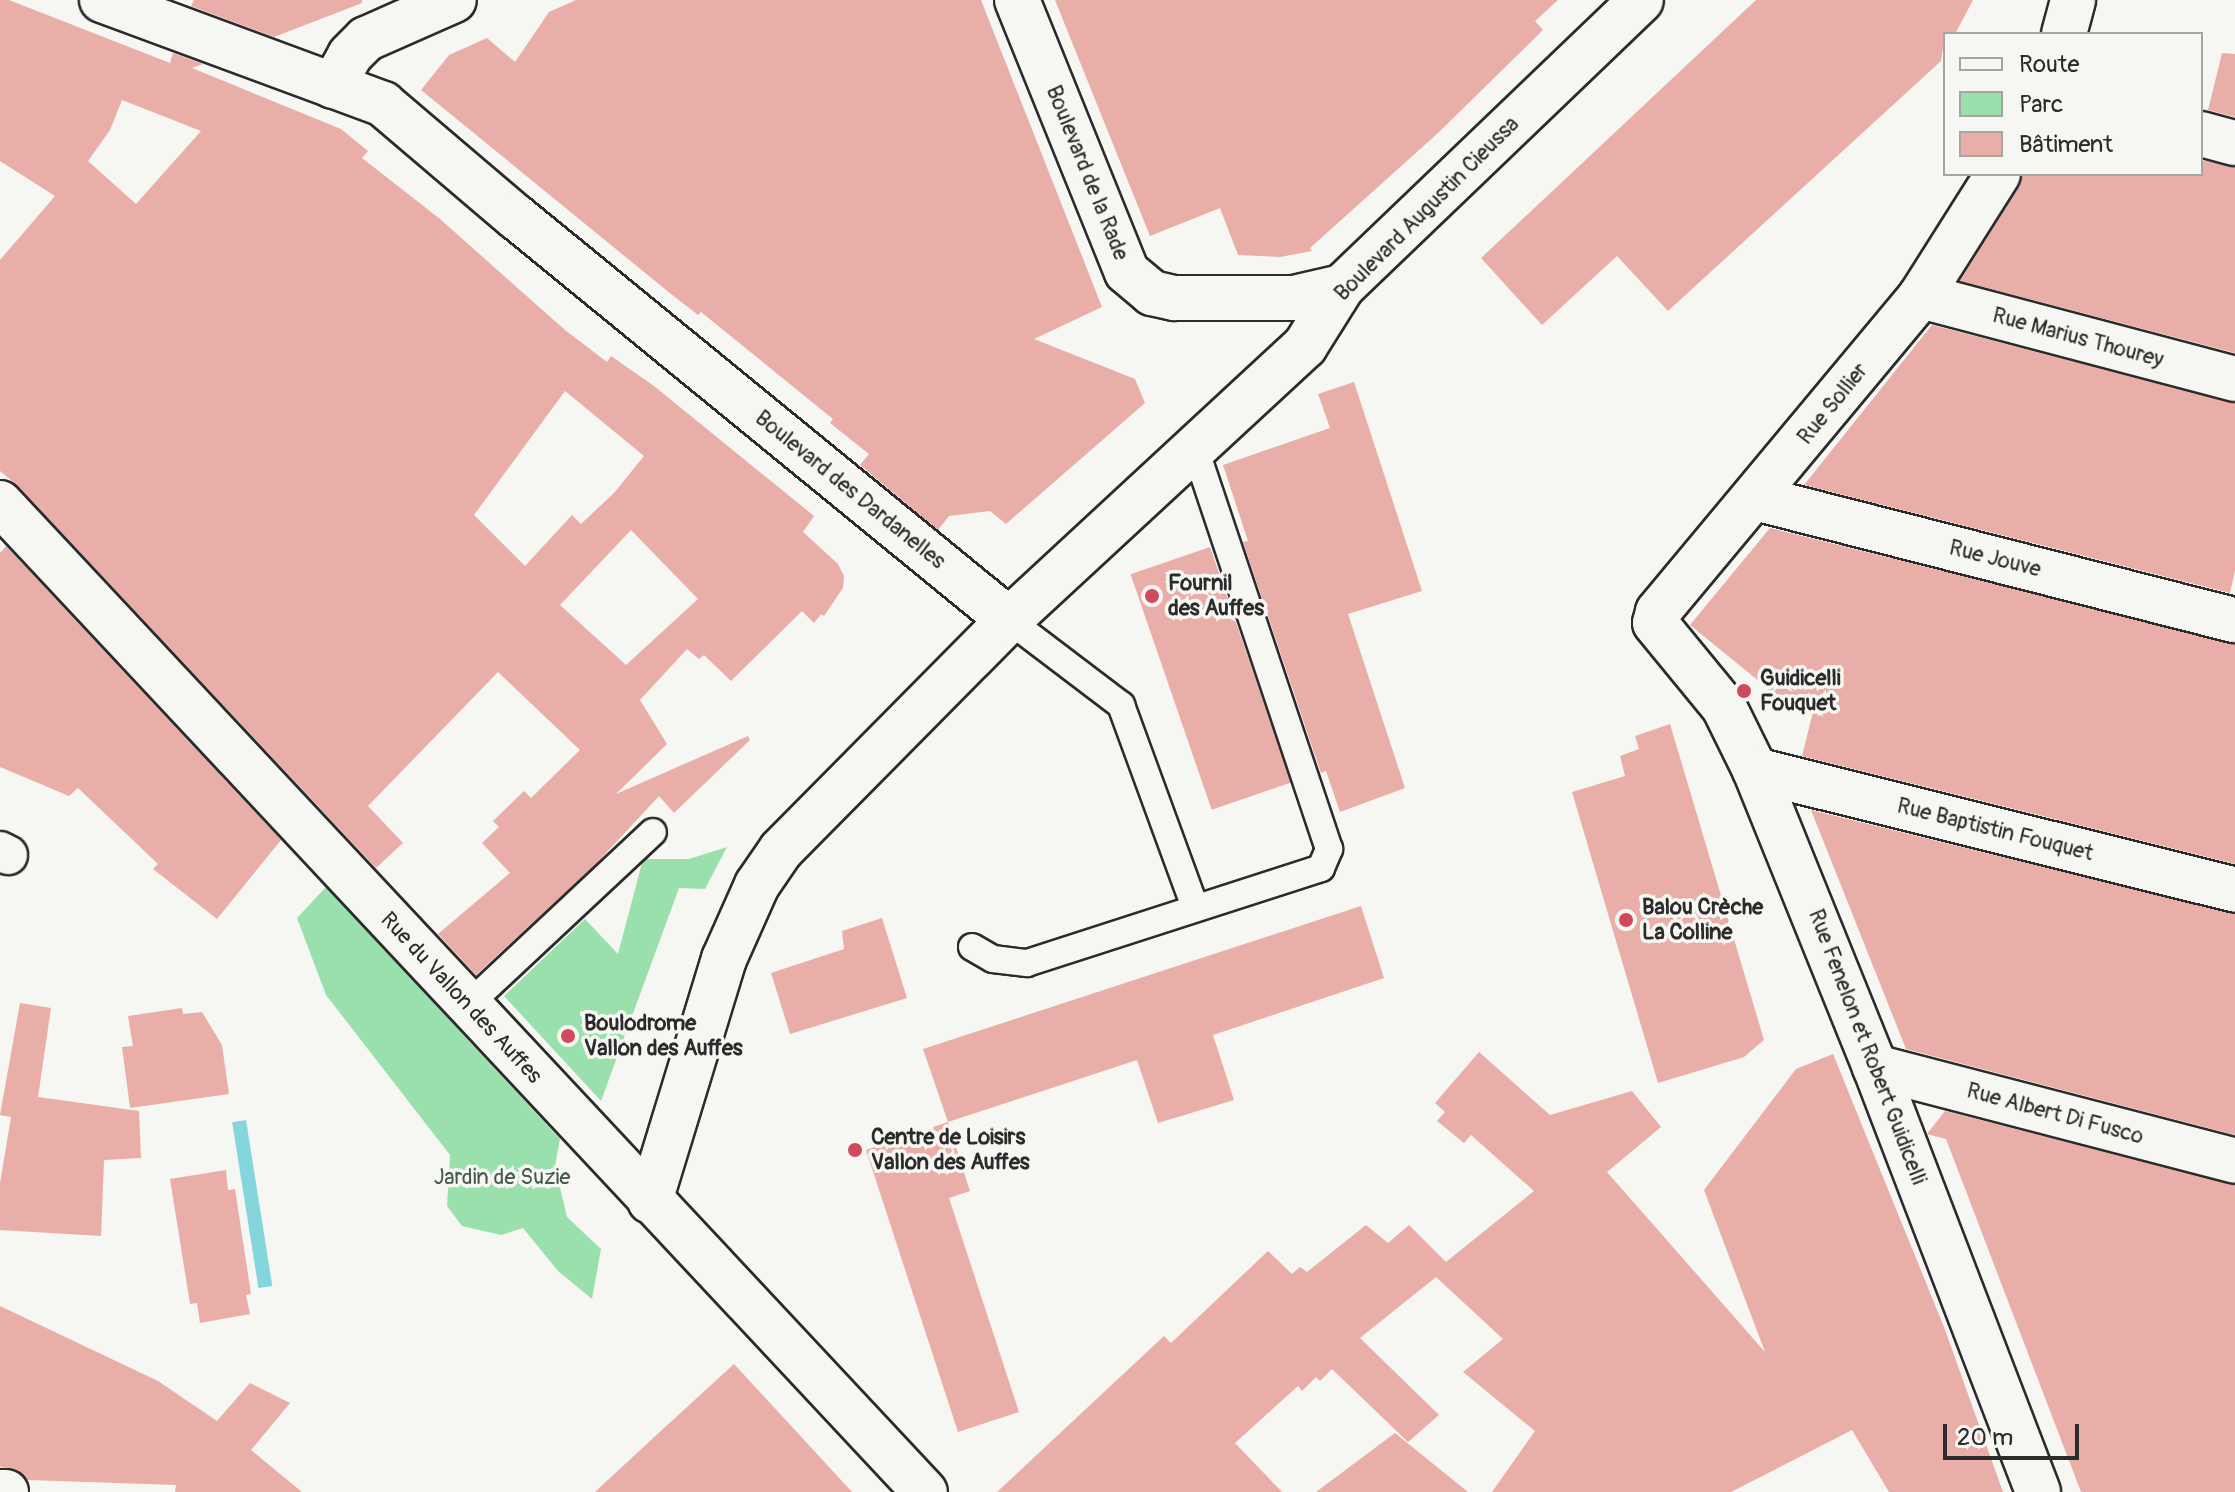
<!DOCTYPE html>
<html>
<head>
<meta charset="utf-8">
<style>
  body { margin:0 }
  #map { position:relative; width:2235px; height:1492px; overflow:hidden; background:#f6f6f2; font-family:Pangolin,sans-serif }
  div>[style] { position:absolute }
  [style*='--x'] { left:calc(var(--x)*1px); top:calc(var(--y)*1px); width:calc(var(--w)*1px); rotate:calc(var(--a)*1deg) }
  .green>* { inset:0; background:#9ae0ad }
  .water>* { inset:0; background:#84d5dc; transform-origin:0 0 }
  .building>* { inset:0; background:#e9aea8; transform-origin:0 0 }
  .roads { filter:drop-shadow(2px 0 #2b2b2b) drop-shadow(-2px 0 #2b2b2b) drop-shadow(0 2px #2b2b2b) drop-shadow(0 -2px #2b2b2b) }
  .service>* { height:26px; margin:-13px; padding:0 13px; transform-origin:13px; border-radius:13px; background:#f6f6f2 }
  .pedestrian>* { height:38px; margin:-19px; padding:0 19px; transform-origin:19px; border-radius:19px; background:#f6f6f2 }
  .minor>* { height:44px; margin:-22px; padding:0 22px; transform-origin:22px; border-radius:22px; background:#f6f6f2 }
  .dots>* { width:22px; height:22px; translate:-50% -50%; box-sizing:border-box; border:4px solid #f6f6f2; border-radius:50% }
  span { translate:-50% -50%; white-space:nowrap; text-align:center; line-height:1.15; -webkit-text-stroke:7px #f6f6f2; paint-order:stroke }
  .street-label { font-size:22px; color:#2b2b2b }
  .poi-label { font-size:22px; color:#2b2b2b; font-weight:700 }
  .left { translate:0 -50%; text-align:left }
  .park-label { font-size:22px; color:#47584c }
  .legend { position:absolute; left:1943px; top:32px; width:260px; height:144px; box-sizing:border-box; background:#f6f6f2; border:2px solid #a5a5a2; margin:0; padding:10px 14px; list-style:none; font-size:24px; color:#2b2b2b }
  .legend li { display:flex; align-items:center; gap:16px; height:40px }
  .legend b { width:40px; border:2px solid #a5a5a2 }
  .scale { position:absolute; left:1943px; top:1424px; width:136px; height:36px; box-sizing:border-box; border:4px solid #2b2b2b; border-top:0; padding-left:10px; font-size:24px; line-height:28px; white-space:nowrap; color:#2b2b2b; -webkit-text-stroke:6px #f6f6f2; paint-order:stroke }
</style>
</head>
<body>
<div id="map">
  <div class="green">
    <div style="clip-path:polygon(727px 847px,705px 889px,679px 888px,601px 1101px,504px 996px,585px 919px,618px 954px,643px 859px,689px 859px)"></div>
    <div style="clip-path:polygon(326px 887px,560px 1139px,555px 1166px,567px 1217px,601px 1249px,592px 1299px,558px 1271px,523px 1228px,501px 1235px,462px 1226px,447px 1206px,450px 1155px,326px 995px,297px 918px)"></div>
  </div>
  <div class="water">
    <div style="left:246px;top:1120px;width:168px;height:14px;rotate:81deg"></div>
  </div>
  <div class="building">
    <div style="clip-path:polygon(evenodd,0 0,9px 0,170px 63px,173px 53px,203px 64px,192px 68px,341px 129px,368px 151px,362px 158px,440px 219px,565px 330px,607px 362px,611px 356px,654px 386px,814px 516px,803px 532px,838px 564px,844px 576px,843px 588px,824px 616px,821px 614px,814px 623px,802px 611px,731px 681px,704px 655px,699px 659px,687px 649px,640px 700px,667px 744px,616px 794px,748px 736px,750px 740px,674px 813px,659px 796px,594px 866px,476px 975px,438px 934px,510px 873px,482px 843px,499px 827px,493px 821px,524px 791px,531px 798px,580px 750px,498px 672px,368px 806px,403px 843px,376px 868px,18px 486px,0 471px,0 260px,55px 196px,0 161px,0 0,122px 100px,201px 131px,136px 204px,88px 161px,110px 130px,122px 100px,0 0,565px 391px,644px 456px,614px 493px,581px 524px,572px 515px,525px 566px,474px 515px,565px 391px,0 0,631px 530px,698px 599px,626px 665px,560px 605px,631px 530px)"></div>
    <div style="clip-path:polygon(194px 0,362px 0,362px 3px,274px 37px,191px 6px)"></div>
    <div style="clip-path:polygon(576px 0,981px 0,1102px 307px,1034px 339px,1135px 379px,1145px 403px,1006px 524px,990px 511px,949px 516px,938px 530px,860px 465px,869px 454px,830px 423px,833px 419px,701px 312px,698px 315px,671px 294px,421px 90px,449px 55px,487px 38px,515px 62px,549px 12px)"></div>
    <div style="clip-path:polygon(1055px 0,1558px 0,1535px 21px,1543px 30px,1438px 133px,1310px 248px,1312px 251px,1280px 257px,1238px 255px,1220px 208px,1150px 236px)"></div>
    <div style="clip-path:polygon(1756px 0,1973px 0,1955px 34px,1945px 34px,1941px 61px,1668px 311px,1617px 256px,1542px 325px,1481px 258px)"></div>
    <div style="clip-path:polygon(2222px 53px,2235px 54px,2235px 117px,2208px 110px)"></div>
    <div style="clip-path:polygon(2201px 160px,2235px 167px,2235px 353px,1960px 281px,2019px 187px,2023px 174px,2201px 174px)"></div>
    <div style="clip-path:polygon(1932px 325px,2235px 403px,2235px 571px,2230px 593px,1804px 485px)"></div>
    <div style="clip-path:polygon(1354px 382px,1422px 591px,1348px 614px,1405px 788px,1340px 812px,1326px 771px,1321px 773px,1243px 542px,1248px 541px,1223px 465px,1330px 428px,1318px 394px)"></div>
    <div style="clip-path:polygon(1770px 528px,2235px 644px,2235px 864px,1802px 756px,1815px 704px,1776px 695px,1690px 625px)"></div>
    <div style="clip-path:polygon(6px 546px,281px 840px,217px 919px,153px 869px,158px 864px,78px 788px,69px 796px,0 767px,0 553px)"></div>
    <div style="left:1210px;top:547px;width:249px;height:84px;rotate:71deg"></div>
    <div style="clip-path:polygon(1670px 724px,1764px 1040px,1744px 1057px,1658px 1083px,1572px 792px,1625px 776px,1620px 756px,1639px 749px,1635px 736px)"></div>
    <div style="clip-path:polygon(1811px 810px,2235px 914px,2235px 1135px,1906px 1049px)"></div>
    <div style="clip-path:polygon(1361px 906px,1384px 978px,1213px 1035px,1234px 1100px,1158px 1123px,1137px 1060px,948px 1122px,923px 1049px)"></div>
    <div style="clip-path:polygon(882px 918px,907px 998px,790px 1034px,771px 973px,844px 949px,842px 931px)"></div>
    <div style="clip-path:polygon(20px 1003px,51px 1008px,38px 1097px,139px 1111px,141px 1158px,104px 1160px,101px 1236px,0 1230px,0 1183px,11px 1117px,0 1115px)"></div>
    <div style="clip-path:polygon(182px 1008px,183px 1014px,202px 1012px,222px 1045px,229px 1094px,130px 1108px,122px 1047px,133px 1046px,128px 1016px)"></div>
    <div style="clip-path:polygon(1479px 1052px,1550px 1115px,1632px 1091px,1661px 1127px,1607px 1172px,1765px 1352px,1704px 1190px,1796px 1069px,1833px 1054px,1944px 1327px,2003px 1492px,1889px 1492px,1852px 1430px,1731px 1492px,1492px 1492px,1535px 1431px,1463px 1372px,1503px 1339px,1436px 1277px,1360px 1338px,1439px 1415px,1408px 1442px,1332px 1369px,1320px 1381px,1316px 1377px,1302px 1391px,1298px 1386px,1235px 1443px,1282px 1492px,997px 1492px,1164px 1336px,1171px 1343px,1268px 1251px,1292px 1274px,1300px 1267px,1307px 1272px,1366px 1225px,1388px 1243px,1409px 1225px,1446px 1262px,1534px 1191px,1471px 1135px,1464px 1143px,1437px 1121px,1445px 1112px,1435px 1103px)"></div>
    <div style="clip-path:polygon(1945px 1111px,2235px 1185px,2235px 1492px,2081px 1492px,1946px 1139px,1927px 1134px)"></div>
    <div style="clip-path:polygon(948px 1122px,970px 1191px,949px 1198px,1019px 1412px,958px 1432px,866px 1150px)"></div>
    <div style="clip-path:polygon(226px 1170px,228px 1190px,235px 1189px,251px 1294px,246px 1295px,250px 1314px,200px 1323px,197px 1303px,190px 1304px,170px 1179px)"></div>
    <div style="clip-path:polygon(0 1306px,158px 1381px,217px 1421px,250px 1383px,290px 1403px,251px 1450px,302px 1492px,175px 1492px,176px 1485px,28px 1480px,18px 1470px,0 1467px)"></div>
    <div style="clip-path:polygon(734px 1364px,852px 1492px,595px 1492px,651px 1440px)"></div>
    <div style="clip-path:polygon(1395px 1433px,1468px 1492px,1316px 1492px)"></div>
  </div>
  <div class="roads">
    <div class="service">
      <div style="--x:1009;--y:620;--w:141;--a:37.2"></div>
      <div style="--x:1121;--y:705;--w:215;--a:69.9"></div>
      <div style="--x:972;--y:947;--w:24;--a:30"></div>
      <div style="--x:993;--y:959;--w:34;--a:7"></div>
      <div style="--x:1027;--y:963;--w:309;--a:-17.9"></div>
      <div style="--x:1321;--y:868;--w:21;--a:-67"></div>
      <div style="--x:1329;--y:849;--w:423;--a:-108.5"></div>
      <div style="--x:468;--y:1005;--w:253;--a:-43.1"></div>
    </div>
    <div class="pedestrian">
      <div style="--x:0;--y:851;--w:9;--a:27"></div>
    </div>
    <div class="minor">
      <div style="--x:102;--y:0;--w:300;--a:20.3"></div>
      <div style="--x:383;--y:104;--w:175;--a:40.4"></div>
      <div style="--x:516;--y:217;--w:637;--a:39.26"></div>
      <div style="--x:1017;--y:0;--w:293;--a:68"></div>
      <div style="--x:1127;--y:272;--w:33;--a:40"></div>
      <div style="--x:1152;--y:293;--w:23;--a:13"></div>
      <div style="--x:1174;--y:298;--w:120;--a:0"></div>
      <div style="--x:1294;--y:298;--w:49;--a:-12.9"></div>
      <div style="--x:2064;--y:34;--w:35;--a:-75"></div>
      <div style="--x:333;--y:86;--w:35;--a:-61"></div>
      <div style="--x:350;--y:55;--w:23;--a:-45"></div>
      <div style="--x:366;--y:39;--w:96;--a:-23.9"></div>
      <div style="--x:2201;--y:134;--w:35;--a:15"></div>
      <div style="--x:1998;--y:174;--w:144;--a:122.3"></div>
      <div style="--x:1921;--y:296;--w:411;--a:129.8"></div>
      <div style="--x:1658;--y:612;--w:11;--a:105"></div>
      <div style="--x:1655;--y:623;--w:109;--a:50.6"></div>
      <div style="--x:1724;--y:707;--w:70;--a:63.8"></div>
      <div style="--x:1755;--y:770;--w:320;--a:68"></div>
      <div style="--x:1875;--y:1067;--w:455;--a:69"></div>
      <div style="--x:1921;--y:296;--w:325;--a:14.8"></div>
      <div style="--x:1755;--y:498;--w:495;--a:14.3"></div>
      <div style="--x:0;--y:503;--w:1354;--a:46.92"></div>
      <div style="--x:1755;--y:770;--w:495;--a:14"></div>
      <div style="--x:1875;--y:1067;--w:372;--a:14.6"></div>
      <div style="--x:650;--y:1201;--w:253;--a:-73"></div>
      <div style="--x:724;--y:959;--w:81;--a:-66"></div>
      <div style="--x:757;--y:885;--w:42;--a:-55.6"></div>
      <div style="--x:781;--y:850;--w:324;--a:-45.3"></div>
      <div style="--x:1009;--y:620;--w:403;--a:-42.8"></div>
      <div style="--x:1305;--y:346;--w:70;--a:-57.9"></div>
      <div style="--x:1342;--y:287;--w:414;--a:-43.8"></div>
      <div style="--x:0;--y:1492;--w:6;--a:0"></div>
    </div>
  </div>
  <div class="dots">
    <div style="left:1152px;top:596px;background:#d1495b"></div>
    <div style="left:1744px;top:691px;background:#d1495b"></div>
    <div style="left:1626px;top:920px;background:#d1495b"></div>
    <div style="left:568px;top:1036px;background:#d1495b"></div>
    <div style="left:855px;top:1150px;background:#d1495b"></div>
  </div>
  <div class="street-label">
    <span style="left:1087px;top:173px;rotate:68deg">Boulevard de la Rade</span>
    <span style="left:1427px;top:209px;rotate:-45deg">Boulevard Augustin Cieussa</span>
    <span style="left:2078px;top:338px;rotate:15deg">Rue Marius Thourey</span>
    <span style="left:1833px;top:404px;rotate:-51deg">Rue Sollier</span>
    <span style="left:850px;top:490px;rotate:39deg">Boulevard des Dardanelles</span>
    <span style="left:1995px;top:559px;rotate:14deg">Rue Jouve</span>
    <span style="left:1995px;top:830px;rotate:14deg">Rue Baptistin Fouquet</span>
    <span style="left:461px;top:998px;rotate:47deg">Rue du Vallon des Auffes</span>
    <span style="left:1867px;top:1047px;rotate:69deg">Rue Fenelon et Robert Guidicelli</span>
    <span style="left:2055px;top:1114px;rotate:15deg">Rue Albert Di Fusco</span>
  </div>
  <div class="poi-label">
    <span class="left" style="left:1168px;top:596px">Fournil<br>des Auffes</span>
    <span class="left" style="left:1760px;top:691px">Guidicelli<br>Fouquet</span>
    <span class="left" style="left:1642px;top:920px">Balou Crèche<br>La Colline</span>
    <span class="left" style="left:584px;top:1036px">Boulodrome<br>Vallon des Auffes</span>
    <span class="left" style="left:871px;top:1150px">Centre de Loisirs<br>Vallon des Auffes</span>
  </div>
  <div class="park-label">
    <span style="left:502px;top:1178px">Jardin de Suzie</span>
  </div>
  <ul class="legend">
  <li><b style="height:10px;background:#f6f6f2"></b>Route</li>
  <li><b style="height:22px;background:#9ae0ad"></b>Parc</li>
  <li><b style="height:22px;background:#e9aea8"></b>Bâtiment</li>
  </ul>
  <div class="scale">20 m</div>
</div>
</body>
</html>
